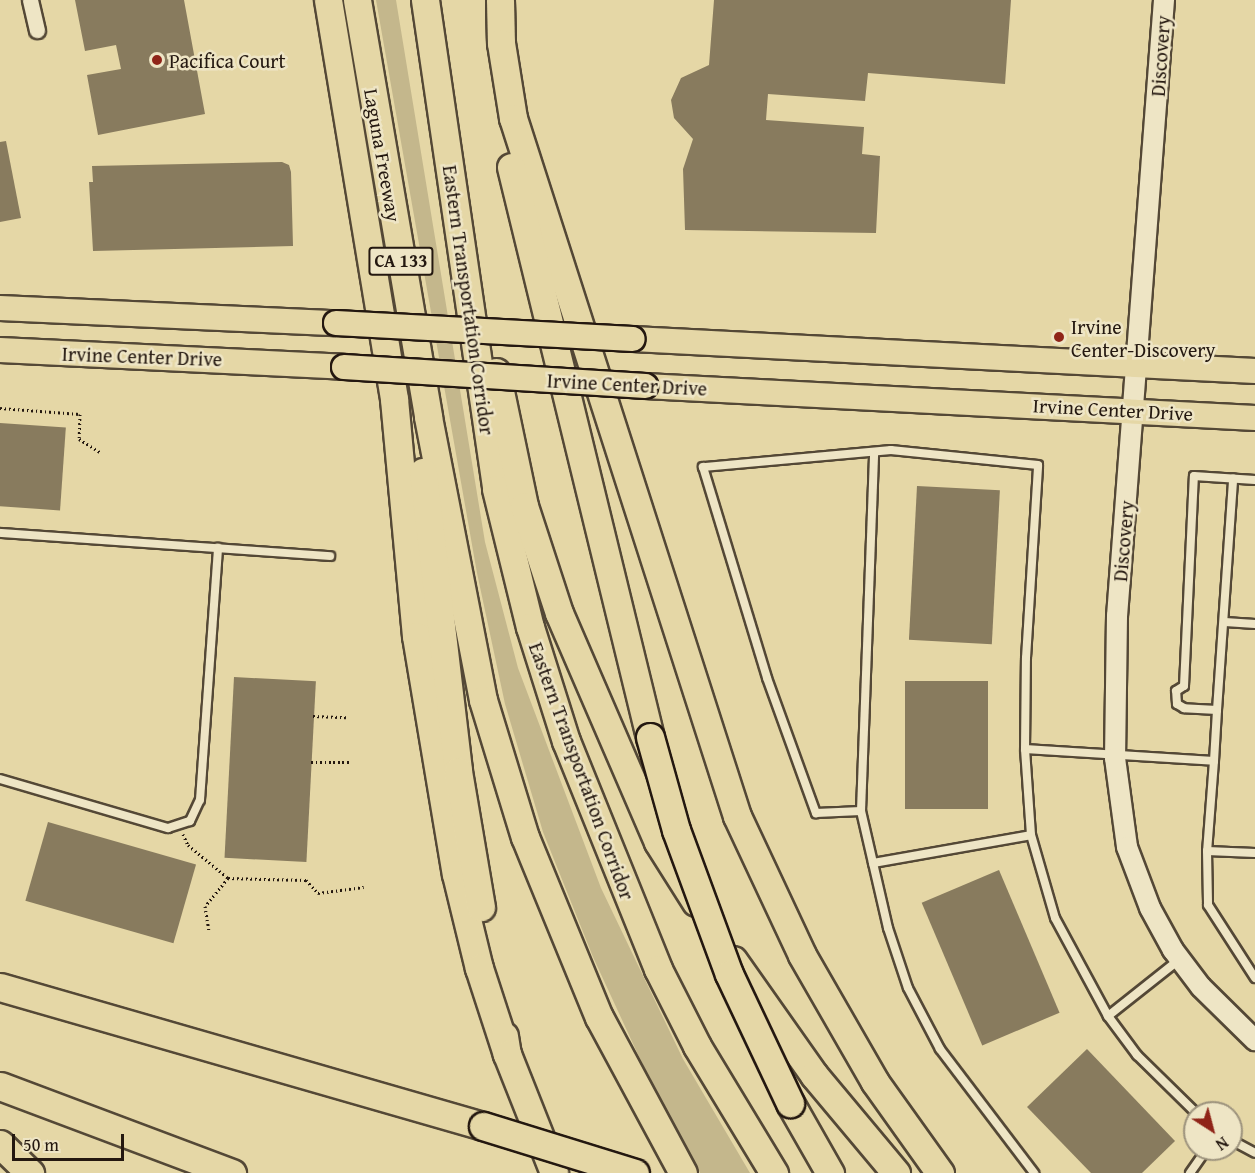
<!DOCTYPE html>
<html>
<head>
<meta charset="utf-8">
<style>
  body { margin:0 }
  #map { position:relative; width:1255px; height:1173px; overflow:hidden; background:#e5d7a6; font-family:"Gentium Book Plus",serif }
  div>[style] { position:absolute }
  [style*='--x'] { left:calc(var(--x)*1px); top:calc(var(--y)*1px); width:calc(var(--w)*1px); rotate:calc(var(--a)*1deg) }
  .green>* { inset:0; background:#c4b78c }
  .building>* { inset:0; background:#887b5e; transform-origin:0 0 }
  .path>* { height:3px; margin-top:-1.5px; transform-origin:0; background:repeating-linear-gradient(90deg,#241810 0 1.5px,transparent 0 4.5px) }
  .roads { filter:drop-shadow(2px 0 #544836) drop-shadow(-2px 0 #544836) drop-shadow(0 2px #544836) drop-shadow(0 -2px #544836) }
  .service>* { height:8px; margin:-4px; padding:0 4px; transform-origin:4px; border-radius:4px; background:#eee5c5 }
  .minor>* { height:15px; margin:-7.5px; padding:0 7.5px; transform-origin:7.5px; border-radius:7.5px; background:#eee5c5 }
  .tertiary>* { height:20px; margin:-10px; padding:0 10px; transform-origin:10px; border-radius:10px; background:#eee5c5 }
  .primary>* { height:24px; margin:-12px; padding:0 12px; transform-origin:12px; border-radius:12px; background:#e5d7a6 }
  .motorway>* { height:27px; margin:-13.5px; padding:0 13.5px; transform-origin:13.5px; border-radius:13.5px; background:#e5d7a6 }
  .bridges { filter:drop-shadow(2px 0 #241810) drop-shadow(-2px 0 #241810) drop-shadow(0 2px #241810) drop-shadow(0 -2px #241810) }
  .primary-bridge>* { height:24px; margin:-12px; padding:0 12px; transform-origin:12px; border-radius:12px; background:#e5d7a6 }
  .motorway-bridge>* { height:27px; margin:-13.5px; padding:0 13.5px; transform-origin:13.5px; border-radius:13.5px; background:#e5d7a6 }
  .dots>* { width:16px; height:16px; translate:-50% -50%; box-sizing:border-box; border:3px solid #eee5c5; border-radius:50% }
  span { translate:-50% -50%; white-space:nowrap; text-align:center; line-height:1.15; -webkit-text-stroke:5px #eee5c5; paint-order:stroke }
  .shield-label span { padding:2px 4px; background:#eee5c5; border:2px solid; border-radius:4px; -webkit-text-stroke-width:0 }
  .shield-label { font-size:18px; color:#241810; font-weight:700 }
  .street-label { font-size:20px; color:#241810 }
  .poi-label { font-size:20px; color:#241810 }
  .left { translate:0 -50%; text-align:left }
  .north { position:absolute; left:1183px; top:1101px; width:60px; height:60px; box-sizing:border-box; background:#eee5c5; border:2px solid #9d937d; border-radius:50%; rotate:144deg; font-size:16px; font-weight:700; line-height:24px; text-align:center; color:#241810 }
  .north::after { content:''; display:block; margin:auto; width:21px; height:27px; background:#8f2418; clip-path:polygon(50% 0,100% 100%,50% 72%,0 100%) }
  .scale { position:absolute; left:12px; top:1134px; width:112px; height:27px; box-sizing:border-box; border:3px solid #241810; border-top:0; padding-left:8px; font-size:18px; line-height:21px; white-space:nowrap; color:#241810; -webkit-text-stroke:4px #eee5c5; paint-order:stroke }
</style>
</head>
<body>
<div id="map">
  <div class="green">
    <div style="clip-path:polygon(376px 0,396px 0,485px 542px,518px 668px,601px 888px,683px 1059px,750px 1173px,700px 1173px,641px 1061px,593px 957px,543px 832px,505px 704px,477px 573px)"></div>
  </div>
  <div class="building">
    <div style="clip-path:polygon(75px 0,184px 0,205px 114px,98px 135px,87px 75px,121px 69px,116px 45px,85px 51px)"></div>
    <div style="clip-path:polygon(714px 0,1011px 0,1005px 84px,868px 73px,865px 101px,768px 94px,766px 120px,864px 127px,862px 154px,880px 156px,876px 233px,685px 230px,683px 169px,693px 139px,674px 118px,671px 100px,681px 78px,709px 65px)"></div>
    <div style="clip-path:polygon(6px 141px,21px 218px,0 222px,0 142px)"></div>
    <div style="clip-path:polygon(282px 162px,289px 165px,291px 172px,293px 246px,93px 251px,89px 182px,93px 182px,92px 166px)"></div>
    <div style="left:0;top:423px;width:66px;height:83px;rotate:4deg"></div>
    <div style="left:917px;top:486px;width:83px;height:154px;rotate:3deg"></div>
    <div style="left:234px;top:677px;width:82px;height:181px;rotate:3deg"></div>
    <div style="left:988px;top:681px;width:128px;height:83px;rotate:90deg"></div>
    <div style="left:48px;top:822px;width:154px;height:82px;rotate:16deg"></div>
    <div style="left:999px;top:870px;width:155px;height:84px;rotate:67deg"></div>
    <div style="clip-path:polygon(1087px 1049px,1175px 1141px,1142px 1173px,1091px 1173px,1027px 1107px)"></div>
  </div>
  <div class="path">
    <div style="--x:0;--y:408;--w:80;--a:4.3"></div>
    <div style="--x:80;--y:414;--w:25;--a:92"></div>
    <div style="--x:79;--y:439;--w:26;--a:32"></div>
    <div style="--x:313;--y:716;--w:33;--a:2"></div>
    <div style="--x:311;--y:762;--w:40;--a:0"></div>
    <div style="--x:183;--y:834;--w:12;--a:66"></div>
    <div style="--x:188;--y:845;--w:52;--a:39.5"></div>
    <div style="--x:228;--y:878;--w:36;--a:129"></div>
    <div style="--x:205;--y:906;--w:25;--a:81"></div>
    <div style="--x:228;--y:878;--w:78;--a:1.5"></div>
    <div style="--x:306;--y:880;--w:18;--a:47"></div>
    <div style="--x:318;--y:893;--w:46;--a:-7.4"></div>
  </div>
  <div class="roads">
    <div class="service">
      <div style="--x:0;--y:533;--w:331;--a:4"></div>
      <div style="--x:1225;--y:622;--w:30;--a:4"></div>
      <div style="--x:1217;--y:710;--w:232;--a:-86"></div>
      <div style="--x:1025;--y:749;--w:91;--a:-89.4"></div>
      <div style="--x:1026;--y:658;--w:193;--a:-86.4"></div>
      <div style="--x:1038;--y:465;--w:148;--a:-174.2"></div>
      <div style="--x:891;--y:450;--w:189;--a:174.8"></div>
      <div style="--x:703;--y:467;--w:220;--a:73.1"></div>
      <div style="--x:767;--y:678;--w:144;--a:70.1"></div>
      <div style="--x:816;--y:813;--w:45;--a:-2.5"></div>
      <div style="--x:861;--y:811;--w:120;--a:77"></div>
      <div style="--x:888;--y:928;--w:63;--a:71.6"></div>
      <div style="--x:908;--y:988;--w:69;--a:62.3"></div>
      <div style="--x:940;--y:1049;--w:156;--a:52.8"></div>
      <div style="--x:1214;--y:761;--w:51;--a:-86.6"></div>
      <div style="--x:1217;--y:710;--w:33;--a:-177"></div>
      <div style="--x:1184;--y:708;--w:8;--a:-150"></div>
      <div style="--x:1177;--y:704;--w:13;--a:-94"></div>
      <div style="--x:1176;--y:691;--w:9;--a:-32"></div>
      <div style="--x:1184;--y:686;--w:210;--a:-87.3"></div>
      <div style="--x:1194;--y:476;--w:61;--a:3.8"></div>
      <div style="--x:0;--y:779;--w:175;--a:16.3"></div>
      <div style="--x:168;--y:828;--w:23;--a:-18"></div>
      <div style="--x:190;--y:821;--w:23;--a:-65"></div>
      <div style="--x:200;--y:800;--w:253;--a:-85.9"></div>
      <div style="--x:861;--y:811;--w:359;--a:-87.9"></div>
      <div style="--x:1207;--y:851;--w:48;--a:2.4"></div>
      <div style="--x:873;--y:863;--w:160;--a:-10"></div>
      <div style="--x:1180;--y:959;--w:92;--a:141.6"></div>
      <div style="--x:1108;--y:1016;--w:111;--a:-118.4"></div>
      <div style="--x:1055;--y:918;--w:86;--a:-106.1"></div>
      <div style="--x:1031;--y:835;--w:86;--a:-94"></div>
      <div style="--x:1025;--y:749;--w:189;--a:3.6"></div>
      <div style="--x:1214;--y:761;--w:90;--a:94.4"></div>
      <div style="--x:1207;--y:851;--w:54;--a:88.9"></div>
      <div style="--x:1208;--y:905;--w:87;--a:57.2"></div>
      <div style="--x:1108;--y:1016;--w:49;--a:53.4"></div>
      <div style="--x:1137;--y:1055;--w:83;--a:44.5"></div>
      <div style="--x:1231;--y:1140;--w:27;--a:28"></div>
      <div style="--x:1190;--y:1173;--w:29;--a:-55"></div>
    </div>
    <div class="minor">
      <div style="--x:30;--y:0;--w:31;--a:77"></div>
    </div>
    <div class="tertiary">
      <div style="--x:1164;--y:0;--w:618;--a:94.36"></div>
      <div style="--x:1117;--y:616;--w:142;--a:90.8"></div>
      <div style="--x:1115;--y:758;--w:90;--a:82.3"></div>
      <div style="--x:1127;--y:847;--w:65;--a:69.3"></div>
      <div style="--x:1150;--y:908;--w:48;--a:61.3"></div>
      <div style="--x:1173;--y:950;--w:46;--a:52.9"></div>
      <div style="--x:1201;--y:987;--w:76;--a:44.5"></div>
    </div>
    <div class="primary">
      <div style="--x:0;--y:308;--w:336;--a:2.6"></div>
      <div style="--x:633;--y:339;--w:623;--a:2.95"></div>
      <div style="--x:0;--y:350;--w:344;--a:2.8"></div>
      <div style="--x:645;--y:386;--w:611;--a:3"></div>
    </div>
    <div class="motorway">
      <div style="--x:328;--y:0;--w:404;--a:80.6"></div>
      <div style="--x:394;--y:399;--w:238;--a:84.7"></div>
      <div style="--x:416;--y:636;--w:241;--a:80.5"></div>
      <div style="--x:456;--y:874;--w:97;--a:76.3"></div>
      <div style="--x:479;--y:968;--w:90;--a:72"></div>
      <div style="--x:357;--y:0;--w:423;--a:80.3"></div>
      <div style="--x:428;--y:417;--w:288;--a:79"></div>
      <div style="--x:483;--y:700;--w:143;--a:73"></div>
      <div style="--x:525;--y:837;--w:195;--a:67.7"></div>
      <div style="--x:599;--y:1017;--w:177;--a:61.7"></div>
      <div style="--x:425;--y:0;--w:494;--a:81.7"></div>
      <div style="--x:496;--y:489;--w:142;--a:76.2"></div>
      <div style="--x:530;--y:627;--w:120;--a:72.5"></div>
      <div style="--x:566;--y:741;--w:246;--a:68"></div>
      <div style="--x:658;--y:969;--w:86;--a:63.1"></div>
      <div style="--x:697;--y:1046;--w:149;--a:58.8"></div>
      <div style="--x:500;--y:0;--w:43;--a:88.7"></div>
      <div style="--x:501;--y:43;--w:76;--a:80.9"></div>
      <div style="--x:513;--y:118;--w:733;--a:72.21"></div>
      <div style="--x:737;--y:816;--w:153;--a:64.9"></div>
      <div style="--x:802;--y:955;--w:146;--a:60.1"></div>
      <div style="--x:875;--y:1082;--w:112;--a:54.5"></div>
      <div style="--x:511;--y:167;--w:587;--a:76.3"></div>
      <div style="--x:496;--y:372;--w:137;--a:78.2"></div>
      <div style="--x:524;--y:506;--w:113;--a:71.9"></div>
      <div style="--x:559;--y:613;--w:249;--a:66.6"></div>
      <div style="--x:658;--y:842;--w:71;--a:57.7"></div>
      <div style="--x:423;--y:472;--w:301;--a:83.3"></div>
      <div style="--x:458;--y:771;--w:138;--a:80.4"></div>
      <div style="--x:733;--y:960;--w:141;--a:54.8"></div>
      <div style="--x:814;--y:1075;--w:128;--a:50.1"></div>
      <div style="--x:0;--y:987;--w:503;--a:16.06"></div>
      <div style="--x:504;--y:1036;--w:18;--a:81"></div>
      <div style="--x:507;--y:1054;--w:128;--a:68.4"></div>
      <div style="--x:0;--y:1086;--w:248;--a:20.6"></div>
      <div style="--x:790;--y:1103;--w:81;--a:60.3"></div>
      <div style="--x:0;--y:1144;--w:42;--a:44"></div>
    </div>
  </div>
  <div class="bridges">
    <div class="primary-bridge">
      <div style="--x:336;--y:323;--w:297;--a:3.1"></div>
      <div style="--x:344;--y:367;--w:302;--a:3.6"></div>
    </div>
    <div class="motorway-bridge">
      <div style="--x:650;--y:737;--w:97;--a:74.4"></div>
      <div style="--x:676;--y:830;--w:153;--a:69.8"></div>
      <div style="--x:729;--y:974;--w:143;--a:64.7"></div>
      <div style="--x:483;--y:1126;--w:159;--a:17.2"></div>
    </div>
  </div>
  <div class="dots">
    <div style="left:157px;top:60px;background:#8f2418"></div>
    <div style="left:1059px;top:337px;background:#8f2418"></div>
  </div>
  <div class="shield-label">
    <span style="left:401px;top:261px">CA 133</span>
  </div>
  <div class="street-label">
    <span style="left:1160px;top:56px;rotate:-86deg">Discovery</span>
    <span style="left:383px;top:155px;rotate:80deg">Laguna Freeway</span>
    <span style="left:469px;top:300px;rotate:82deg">Eastern Transportation Corridor</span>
    <span style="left:142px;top:356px;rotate:2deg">Irvine Center Drive</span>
    <span style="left:627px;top:384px;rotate:3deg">Irvine Center Drive</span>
    <span style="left:1113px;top:409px;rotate:3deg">Irvine Center Drive</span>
    <span style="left:1123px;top:541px;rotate:-85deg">Discovery</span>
    <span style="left:582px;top:771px;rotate:70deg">Eastern Transportation Corridor</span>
  </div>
  <div class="poi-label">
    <span class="left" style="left:169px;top:60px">Pacifica Court</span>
    <span class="left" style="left:1071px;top:338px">Irvine<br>Center-Discovery</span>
  </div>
  <div class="north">N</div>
  <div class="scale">50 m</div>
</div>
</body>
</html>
